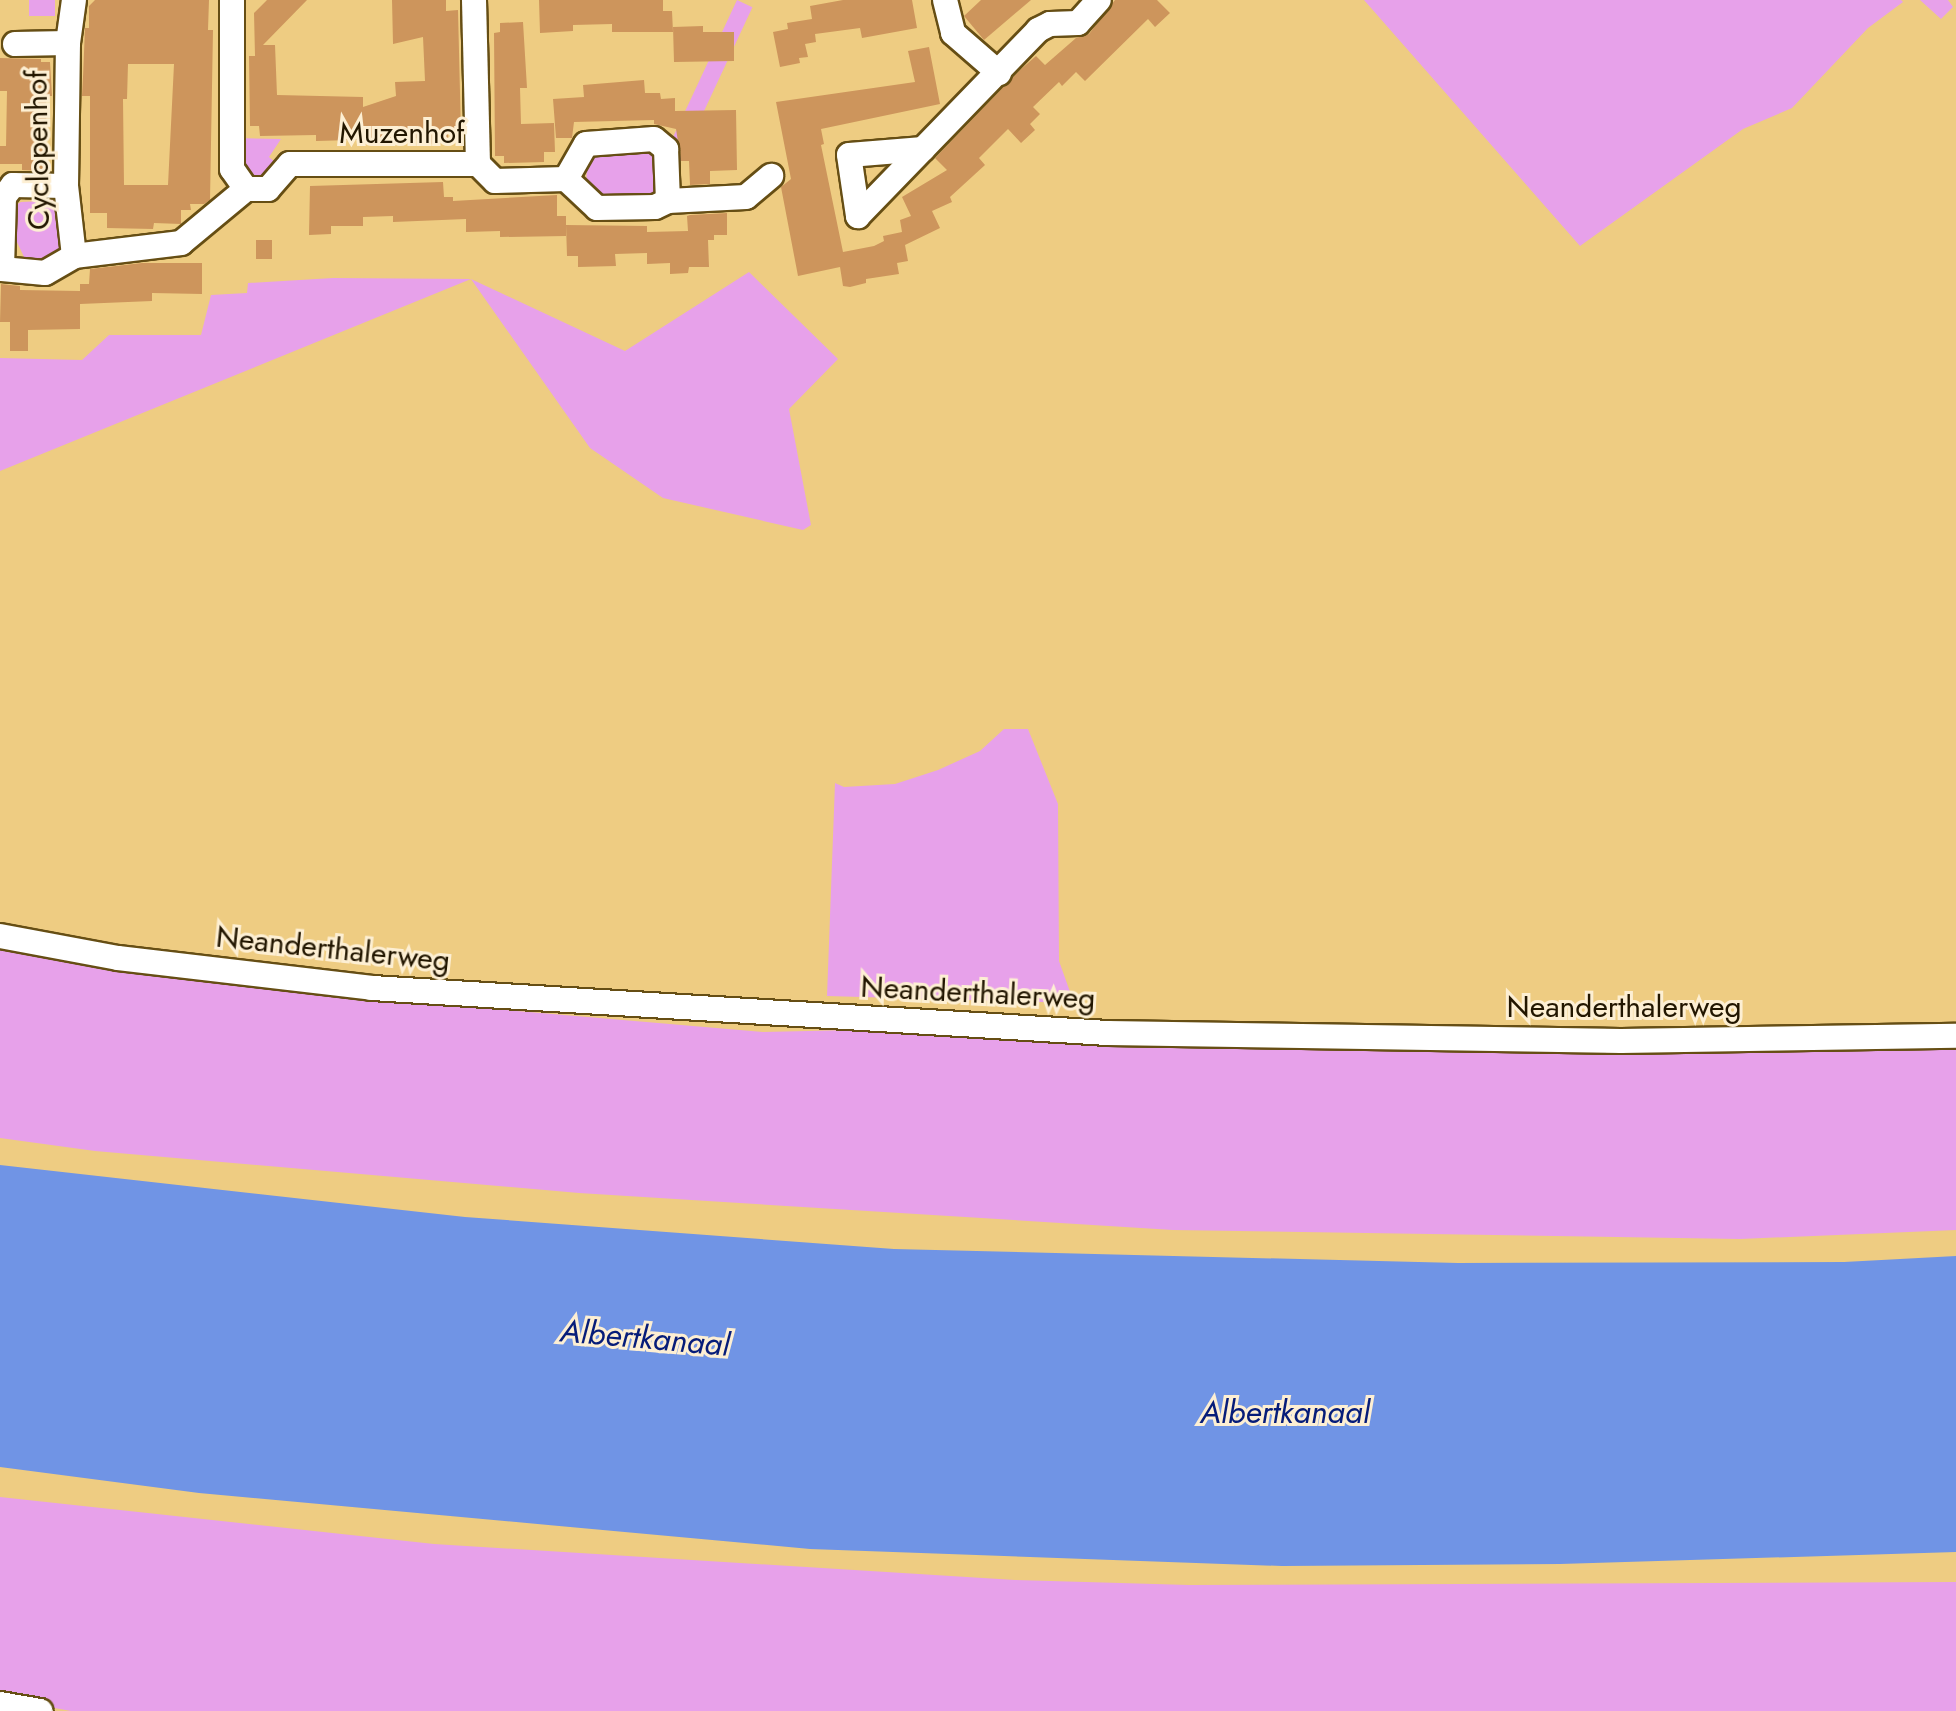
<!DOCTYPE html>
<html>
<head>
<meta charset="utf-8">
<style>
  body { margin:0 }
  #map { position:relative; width:1956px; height:1711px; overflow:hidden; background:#eecc82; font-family:Jost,sans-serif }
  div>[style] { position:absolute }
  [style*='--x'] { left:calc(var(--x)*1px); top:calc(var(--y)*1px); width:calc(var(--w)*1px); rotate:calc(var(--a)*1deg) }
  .green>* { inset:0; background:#e7a1ea; transform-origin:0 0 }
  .water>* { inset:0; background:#7094e5 }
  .building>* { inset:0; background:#cd955c; transform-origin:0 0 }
  .roads { filter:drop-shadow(2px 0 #664e14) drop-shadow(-2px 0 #664e14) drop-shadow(0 2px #664e14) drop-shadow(0 -2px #664e14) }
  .minor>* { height:24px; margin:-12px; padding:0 12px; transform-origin:12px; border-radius:12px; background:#fff }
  span { translate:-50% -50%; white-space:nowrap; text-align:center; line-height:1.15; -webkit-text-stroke:6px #fdefd3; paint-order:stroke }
  .street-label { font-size:30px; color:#221600 }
  .water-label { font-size:32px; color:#061c79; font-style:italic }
</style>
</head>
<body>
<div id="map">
  <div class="green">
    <div style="left:29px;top:0;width:26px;height:16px"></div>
    <div style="left:737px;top:0;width:17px;height:189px;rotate:25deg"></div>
    <div style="clip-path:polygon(1364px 0,1901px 0,1903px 2px,1868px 28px,1792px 108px,1743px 129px,1580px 246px)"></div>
    <div style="clip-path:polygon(1920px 0,1948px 0,1953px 7px,1941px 19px)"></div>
    <div style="clip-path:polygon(237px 138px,281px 139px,269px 157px,281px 167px,257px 180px,238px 158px)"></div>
    <div style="clip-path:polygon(648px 149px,656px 154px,658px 191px,648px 200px,598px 201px,586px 191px,587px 161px,597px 151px)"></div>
    <div style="clip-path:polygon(64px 200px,64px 249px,44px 262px,25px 259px,7px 221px,9px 209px,21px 202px)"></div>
    <div style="clip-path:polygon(749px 272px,838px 359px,789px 409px,811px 525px,803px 530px,663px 498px,590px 448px,471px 279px,0 471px,0 358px,82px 360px,109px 335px,201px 335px,211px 295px,247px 293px,248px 283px,333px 278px,471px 279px,625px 351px)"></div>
    <div style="clip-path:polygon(1004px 729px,1028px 729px,1058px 804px,1059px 961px,1074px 1003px,827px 996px,835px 783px,844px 787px,895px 784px,938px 770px,980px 751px)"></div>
    <div style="clip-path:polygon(0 946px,506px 1010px,763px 1032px,854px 1030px,1956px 1041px,1956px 1230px,1740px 1239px,1173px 1230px,579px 1193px,95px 1151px,0 1138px)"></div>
    <div style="clip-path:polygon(0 1497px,434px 1544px,1015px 1580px,1189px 1585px,1956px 1582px,1956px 1711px,71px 1711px,0 1698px)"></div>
  </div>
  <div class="water">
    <div style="clip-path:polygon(0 1165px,465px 1217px,894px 1249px,1458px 1263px,1844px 1262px,1956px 1256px,1956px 1552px,1560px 1564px,1282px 1566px,810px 1549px,199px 1493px,0 1467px)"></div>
  </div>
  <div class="building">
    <div style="clip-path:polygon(evenodd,95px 0,209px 0,208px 30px,213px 30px,210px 200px,204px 204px,190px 204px,191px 210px,181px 210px,181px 224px,154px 223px,153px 229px,107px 228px,107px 213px,90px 213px,90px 96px,82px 96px,83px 77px,85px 28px,89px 28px,89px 6px,95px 0,128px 64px,174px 64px,168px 185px,124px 185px,123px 99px,127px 99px,128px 64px)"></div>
    <div style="clip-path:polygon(267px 0,307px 0,263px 45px,275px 45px,277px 95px,363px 97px,363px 107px,396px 96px,395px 82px,425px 81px,423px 37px,393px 44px,392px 0,446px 0,446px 11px,458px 10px,461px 134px,448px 134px,448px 143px,424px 144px,423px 138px,316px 141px,316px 135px,260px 136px,259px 126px,250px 126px,249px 56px,255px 56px,254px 13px)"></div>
    <div style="clip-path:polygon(539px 0,663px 0,663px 11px,672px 11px,673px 32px,612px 32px,612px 24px,573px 25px,573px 31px,540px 33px)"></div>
    <div style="clip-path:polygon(843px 0,912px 0,917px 28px,862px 38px,860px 28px,815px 34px,816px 42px,805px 44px,808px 57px,799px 58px,800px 63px,780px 67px,773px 32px,788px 29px,787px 23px,812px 19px,810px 6px)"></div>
    <div style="clip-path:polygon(981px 0,1031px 0,984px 40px,964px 16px)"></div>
    <div style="clip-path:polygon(1115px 0,1157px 0,1170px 13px,1155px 27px,1148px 19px,1085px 81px,1076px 72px,1062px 86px,1059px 82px,1033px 107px,1040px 114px,1030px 124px,1035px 130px,1021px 143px,1008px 129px,979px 158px,985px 165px,950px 197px,952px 202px,932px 211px,940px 228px,905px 245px,908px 261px,897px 263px,899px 274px,866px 279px,866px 283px,850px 287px,843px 286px,840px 267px,798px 276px,781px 187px,791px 179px,776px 102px,915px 82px,908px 51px,929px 47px,940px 104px,821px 129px,824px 144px,821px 145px,843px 252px,874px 246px,884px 241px,883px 236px,902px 232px,900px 220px,911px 216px,902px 197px,947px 170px,935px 158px,1020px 70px,1036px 56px,1045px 65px,1076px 38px,1089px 34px)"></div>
    <div style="clip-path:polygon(523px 22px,527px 88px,520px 88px,521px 124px,554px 123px,555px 152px,544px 152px,544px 162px,504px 163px,504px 156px,495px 156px,494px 33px,500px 32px,500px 23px)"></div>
    <div style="clip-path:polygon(703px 26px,703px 32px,734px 32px,734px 61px,674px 62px,673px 27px)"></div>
    <div style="clip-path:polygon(0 58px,41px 59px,41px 62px,50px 62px,52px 96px,46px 96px,47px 171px,22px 170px,22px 164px,0 164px,0 146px,6px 146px,7px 91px,0 91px)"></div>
    <div style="clip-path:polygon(644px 80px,645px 93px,660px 93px,661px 99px,675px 98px,675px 111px,736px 110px,737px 170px,710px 171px,710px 184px,690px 185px,689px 161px,681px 161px,676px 129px,654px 124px,654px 120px,574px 122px,572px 138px,556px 138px,553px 99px,584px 97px,583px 85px)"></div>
    <div style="clip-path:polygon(443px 182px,444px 197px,453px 197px,453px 201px,557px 195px,557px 216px,566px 216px,566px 236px,500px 237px,500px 231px,466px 232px,466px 219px,393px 222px,393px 216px,363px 217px,363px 226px,331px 226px,331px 234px,309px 235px,310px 186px)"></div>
    <div style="clip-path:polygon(727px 213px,727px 235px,714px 235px,714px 240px,708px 240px,709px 267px,689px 267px,688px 273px,670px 274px,670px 263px,647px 264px,647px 253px,615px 254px,616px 266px,578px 267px,578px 256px,567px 256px,566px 225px,647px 226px,647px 232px,688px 231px,687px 216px,690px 215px)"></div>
    <div style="left:256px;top:240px;width:16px;height:19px"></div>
    <div style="clip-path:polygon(142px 263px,202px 263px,202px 294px,152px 293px,152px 301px,80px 304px,80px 284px,89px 284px,90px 269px)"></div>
    <div style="clip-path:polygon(1px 284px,20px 286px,20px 290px,80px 291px,80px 329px,28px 330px,28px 351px,10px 351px,10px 322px,0 322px)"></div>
  </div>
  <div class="roads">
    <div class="minor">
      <div style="--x:232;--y:0;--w:169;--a:90"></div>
      <div style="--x:232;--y:169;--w:24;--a:55"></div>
      <div style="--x:246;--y:189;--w:22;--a:0"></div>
      <div style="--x:268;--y:189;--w:33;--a:-49"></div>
      <div style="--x:290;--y:164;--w:188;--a:0"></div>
      <div style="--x:478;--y:164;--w:24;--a:45"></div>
      <div style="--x:495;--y:181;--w:71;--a:-1.6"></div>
      <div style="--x:566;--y:179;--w:42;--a:43.1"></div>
      <div style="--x:597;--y:208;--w:58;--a:-1"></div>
      <div style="--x:655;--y:207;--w:14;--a:-25"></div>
      <div style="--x:668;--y:201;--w:78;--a:-2.9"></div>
      <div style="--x:746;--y:197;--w:33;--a:-40"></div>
      <div style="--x:474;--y:0;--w:164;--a:88.6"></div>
      <div style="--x:945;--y:0;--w:34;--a:76"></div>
      <div style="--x:953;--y:33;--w:61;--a:41"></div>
      <div style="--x:15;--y:44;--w:53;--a:-1.1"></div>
      <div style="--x:923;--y:149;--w:74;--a:175.4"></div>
      <div style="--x:849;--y:155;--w:62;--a:81.6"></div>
      <div style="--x:858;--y:216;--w:259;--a:-45.9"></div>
      <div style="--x:1038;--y:30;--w:13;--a:-27"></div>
      <div style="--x:1050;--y:24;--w:28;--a:-2"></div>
      <div style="--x:1078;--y:23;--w:31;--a:-48"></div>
      <div style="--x:566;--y:179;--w:40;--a:-60.3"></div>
      <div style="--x:586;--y:144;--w:68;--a:-4.2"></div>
      <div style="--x:654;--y:139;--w:16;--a:40"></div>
      <div style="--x:666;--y:149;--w:52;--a:87.8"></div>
      <div style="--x:66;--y:186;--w:53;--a:-178.9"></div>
      <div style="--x:13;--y:185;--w:15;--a:127"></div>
      <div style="--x:4;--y:197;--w:72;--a:91.6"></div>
      <div style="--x:2;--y:269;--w:43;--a:5.3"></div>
      <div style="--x:45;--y:273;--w:34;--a:-30"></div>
      <div style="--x:74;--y:256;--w:108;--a:-6.9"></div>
      <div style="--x:181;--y:243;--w:85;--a:-39.7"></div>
      <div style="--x:74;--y:256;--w:70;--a:-96.5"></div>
      <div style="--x:66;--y:186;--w:143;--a:-89.2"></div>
      <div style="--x:68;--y:43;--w:43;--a:-82.1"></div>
      <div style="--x:0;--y:936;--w:120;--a:10.6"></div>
      <div style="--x:118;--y:958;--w:256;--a:6.7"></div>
      <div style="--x:372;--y:988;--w:737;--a:3.5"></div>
      <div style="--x:1108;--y:1033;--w:513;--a:0.89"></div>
      <div style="--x:1621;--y:1041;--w:335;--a:-0.9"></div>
      <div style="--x:0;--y:1704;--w:41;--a:9.9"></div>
    </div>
  </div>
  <div class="street-label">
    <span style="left:402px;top:133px">Muzenhof</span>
    <span style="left:38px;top:150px;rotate:-91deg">Cyclopenhof</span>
    <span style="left:333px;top:949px;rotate:6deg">Neanderthalerweg</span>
    <span style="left:978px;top:993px;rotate:3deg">Neanderthalerweg</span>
    <span style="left:1624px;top:1007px">Neanderthalerweg</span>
  </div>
  <div class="water-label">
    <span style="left:645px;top:1338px;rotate:5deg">Albertkanaal</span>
    <span style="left:1285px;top:1412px">Albertkanaal</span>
  </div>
</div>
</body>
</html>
